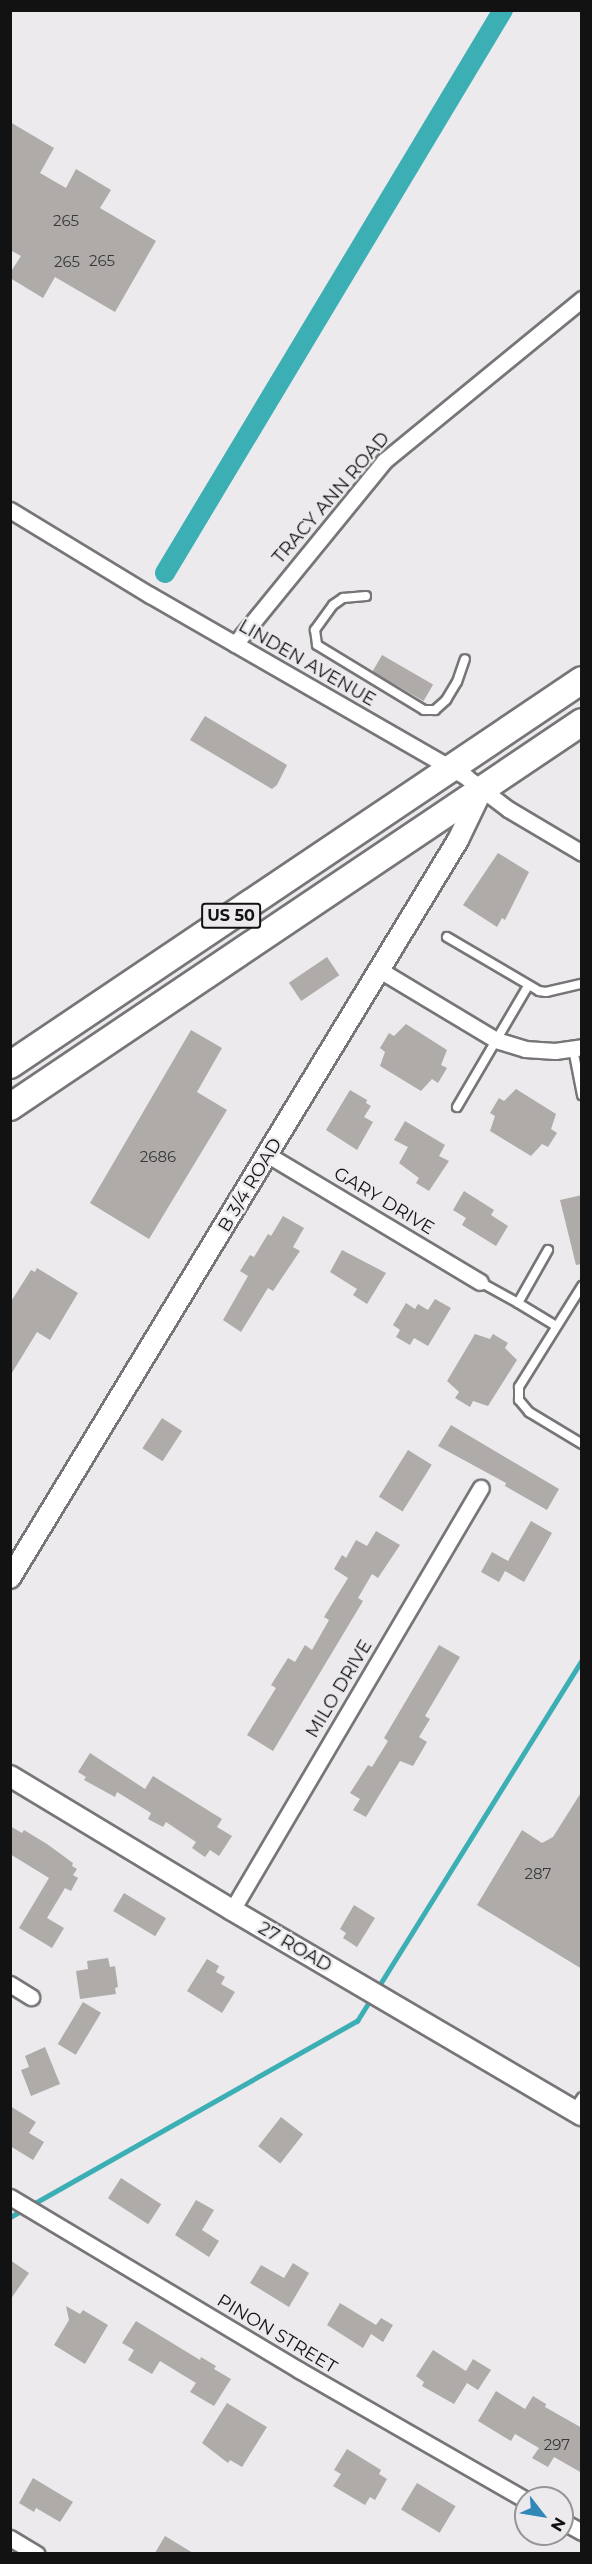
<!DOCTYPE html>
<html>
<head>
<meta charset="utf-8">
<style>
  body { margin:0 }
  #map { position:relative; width:592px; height:2564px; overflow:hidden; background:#eceaed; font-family:Montserrat,sans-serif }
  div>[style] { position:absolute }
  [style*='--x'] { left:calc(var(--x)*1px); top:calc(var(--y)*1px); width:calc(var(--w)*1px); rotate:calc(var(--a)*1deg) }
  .stream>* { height:5px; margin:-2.5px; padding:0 2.5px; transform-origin:2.5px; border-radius:2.5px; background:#3cafb5 }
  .canal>* { height:20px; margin:-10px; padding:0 10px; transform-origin:10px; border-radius:10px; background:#3cafb5 }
  .building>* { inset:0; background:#aeaba9; transform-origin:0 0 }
  .roads { filter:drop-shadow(2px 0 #777578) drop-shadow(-2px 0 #777578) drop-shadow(0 2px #777578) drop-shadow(0 -2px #777578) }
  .service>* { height:8px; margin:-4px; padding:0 4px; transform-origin:4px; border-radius:4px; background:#fff }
  .minor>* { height:15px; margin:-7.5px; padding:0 7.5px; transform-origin:7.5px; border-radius:7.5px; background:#fff }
  .tertiary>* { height:20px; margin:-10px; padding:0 10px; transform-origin:10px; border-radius:10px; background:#fff }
  .trunk>* { height:26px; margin:-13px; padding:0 13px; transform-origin:13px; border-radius:13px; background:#fff }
  span { translate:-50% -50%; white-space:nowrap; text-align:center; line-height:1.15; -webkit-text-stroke:4.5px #eceaed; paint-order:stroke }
  .number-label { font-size:15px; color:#3a3838 }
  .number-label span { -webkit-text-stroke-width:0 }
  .shield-label span { padding:2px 4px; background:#eceaed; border:2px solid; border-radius:4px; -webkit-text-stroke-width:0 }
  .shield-label { font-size:16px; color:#131213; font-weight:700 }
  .street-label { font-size:18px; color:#131213 }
  .frame { position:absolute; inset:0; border:12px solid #131213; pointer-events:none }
  .north { position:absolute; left:514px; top:2486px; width:60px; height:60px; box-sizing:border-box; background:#eceaed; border:2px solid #959496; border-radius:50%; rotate:121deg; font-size:16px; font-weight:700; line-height:24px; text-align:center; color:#131213 }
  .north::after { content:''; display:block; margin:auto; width:21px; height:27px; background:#2f88b6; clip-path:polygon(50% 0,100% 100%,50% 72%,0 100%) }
</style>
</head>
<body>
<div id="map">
  <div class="stream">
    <div style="--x:10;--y:2217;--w:399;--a:-29.5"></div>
    <div style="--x:357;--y:2021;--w:426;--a:-58.1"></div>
  </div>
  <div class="canal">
    <div style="--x:165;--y:573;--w:657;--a:-59.02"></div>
  </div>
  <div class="building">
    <div style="clip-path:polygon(10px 122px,54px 148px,40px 173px,66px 188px,76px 169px,111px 190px,100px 208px,156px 241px,115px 312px,55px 277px,43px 298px,10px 278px,10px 273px,21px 256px,10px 250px)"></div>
    <div style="left:382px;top:655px;width:59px;height:19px;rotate:30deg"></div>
    <div style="clip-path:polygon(205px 716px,287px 765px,277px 785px,272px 789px,190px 740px)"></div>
    <div style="clip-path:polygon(498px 853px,529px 872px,505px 920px,502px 918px,497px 927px,463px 905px)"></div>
    <div style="left:327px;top:957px;width:22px;height:46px;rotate:56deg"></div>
    <div style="clip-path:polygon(406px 1024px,447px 1050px,441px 1065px,447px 1068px,438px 1083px,432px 1079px,421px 1091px,380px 1066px,385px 1052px,380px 1048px,389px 1033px,394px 1036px)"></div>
    <div style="clip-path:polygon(191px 1030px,222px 1048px,197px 1092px,227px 1110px,149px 1239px,90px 1203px)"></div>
    <div style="clip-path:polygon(516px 1089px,556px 1114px,551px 1129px,557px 1133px,548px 1147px,542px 1144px,531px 1156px,490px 1131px,495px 1116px,490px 1113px,499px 1098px,504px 1101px)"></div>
    <div style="clip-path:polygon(350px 1090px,367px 1100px,366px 1103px,371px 1106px,364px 1117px,373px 1122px,357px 1150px,326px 1130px)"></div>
    <div style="clip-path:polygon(405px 1121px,445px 1145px,439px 1156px,449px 1161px,429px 1191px,416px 1183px,419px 1178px,399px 1163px,408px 1147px,394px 1140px)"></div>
    <div style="clip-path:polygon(464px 1191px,494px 1210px,491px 1215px,508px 1226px,496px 1246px,462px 1225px,466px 1218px,453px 1210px)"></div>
    <div style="clip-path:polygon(582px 1195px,582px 1264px,576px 1265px,560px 1200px)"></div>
    <div style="clip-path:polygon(283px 1216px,304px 1228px,293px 1247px,300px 1251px,273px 1291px,268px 1288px,241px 1332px,223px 1320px,248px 1276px,240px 1271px,250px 1255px,254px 1257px,268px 1234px,271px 1236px)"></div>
    <div style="clip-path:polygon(342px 1250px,386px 1273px,367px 1304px,353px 1295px,357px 1289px,330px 1272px)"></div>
    <div style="clip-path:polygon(37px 1268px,78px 1293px,50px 1340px,37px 1332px,10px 1376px,10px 1303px,31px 1270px,35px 1272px)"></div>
    <div style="clip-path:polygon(435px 1299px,451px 1308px,428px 1346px,414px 1338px,410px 1345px,396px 1337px,400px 1330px,393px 1325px,406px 1303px,415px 1309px,418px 1304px,428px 1310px)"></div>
    <div style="clip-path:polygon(475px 1334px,490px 1339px,493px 1334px,508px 1343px,505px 1348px,517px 1360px,488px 1406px,473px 1401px,470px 1407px,455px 1398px,459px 1392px,447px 1381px)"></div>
    <div style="left:162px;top:1418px;width:24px;height:36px;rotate:33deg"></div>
    <div style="clip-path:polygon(451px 1425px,559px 1489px,547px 1510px,505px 1486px,506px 1483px,438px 1446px)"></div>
    <div style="left:408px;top:1450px;width:28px;height:55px;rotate:32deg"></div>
    <div style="clip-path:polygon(531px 1521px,552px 1533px,524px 1582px,505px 1571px,499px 1582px,481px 1572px,492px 1552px,508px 1561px)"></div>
    <div style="clip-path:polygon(376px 1531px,400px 1545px,378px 1578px,372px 1574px,358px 1598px,363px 1601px,273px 1751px,247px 1735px,276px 1688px,271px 1685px,288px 1658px,295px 1662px,305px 1645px,312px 1650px,329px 1620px,324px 1617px,348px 1578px,334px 1569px,342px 1555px,346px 1558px,356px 1540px,367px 1546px)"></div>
    <div style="clip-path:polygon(439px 1645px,460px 1657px,425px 1716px,430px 1719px,419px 1737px,427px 1742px,413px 1766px,400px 1761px,366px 1817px,353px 1810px,360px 1799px,350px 1793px,368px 1765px,372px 1767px,388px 1741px,384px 1738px)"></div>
    <div style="clip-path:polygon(90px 1753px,145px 1789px,153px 1776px,222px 1819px,217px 1827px,232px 1836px,219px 1856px,210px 1850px,205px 1857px,192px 1848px,196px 1842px,166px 1822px,163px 1827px,148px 1819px,151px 1813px,117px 1792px,115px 1797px,84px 1780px,86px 1777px,78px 1772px)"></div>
    <div style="clip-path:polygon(582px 1791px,582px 1969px,477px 1905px,522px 1830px,542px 1843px,553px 1837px)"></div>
    <div style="clip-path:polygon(10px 1826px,22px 1833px,24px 1830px,47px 1844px,73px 1863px,72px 1866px,77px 1869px,73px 1875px,78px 1878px,71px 1891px,65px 1888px,47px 1918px,64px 1928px,52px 1948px,19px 1928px,49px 1878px,10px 1854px)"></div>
    <div style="left:124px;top:1893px;width:49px;height:21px;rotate:31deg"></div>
    <div style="clip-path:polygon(354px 1905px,375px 1918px,357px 1947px,343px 1938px,346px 1933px,340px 1929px)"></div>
    <div style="clip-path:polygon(108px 1958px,110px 1967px,115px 1966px,118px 1987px,115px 1988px,116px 1994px,80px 1999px,76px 1971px,88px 1969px,87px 1961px)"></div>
    <div style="clip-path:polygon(207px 1959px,219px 1966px,216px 1972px,225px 1977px,221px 1984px,235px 1992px,222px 2013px,187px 1991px)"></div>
    <div style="left:83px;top:2002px;width:21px;height:49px;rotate:31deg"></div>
    <div style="clip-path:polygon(45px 2047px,60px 2084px,31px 2096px,21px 2070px,29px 2067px,25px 2056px)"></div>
    <div style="clip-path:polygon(10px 2106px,36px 2122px,29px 2133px,44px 2142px,33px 2160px,10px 2146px)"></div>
    <div style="left:281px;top:2117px;width:28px;height:37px;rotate:38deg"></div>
    <div style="left:121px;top:2178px;width:48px;height:24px;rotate:33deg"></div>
    <div style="clip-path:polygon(196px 2200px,214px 2210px,202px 2230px,219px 2241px,209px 2257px,175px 2235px)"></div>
    <div style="clip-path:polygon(10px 2260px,29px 2273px,10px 2300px)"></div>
    <div style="clip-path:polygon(293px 2263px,309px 2273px,289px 2307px,250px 2283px,261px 2265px,284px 2278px)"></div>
    <div style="clip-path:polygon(340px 2303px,376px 2325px,381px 2318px,393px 2325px,383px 2342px,371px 2334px,363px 2348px,327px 2325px)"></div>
    <div style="clip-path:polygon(66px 2306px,80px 2314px,83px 2310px,108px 2325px,85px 2364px,54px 2345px,69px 2320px)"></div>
    <div style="clip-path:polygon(136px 2321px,200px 2360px,201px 2357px,216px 2366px,214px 2369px,231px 2379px,214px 2406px,190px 2392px,196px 2383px,160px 2361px,152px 2374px,128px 2360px,134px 2350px,122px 2343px)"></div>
    <div style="clip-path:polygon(433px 2350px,466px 2371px,473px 2359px,491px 2370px,478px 2390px,467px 2383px,454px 2404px,422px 2386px,424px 2382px,416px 2376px)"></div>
    <div style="clip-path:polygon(496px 2391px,525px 2409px,533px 2396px,546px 2404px,545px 2407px,582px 2428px,582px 2473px,554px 2457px,548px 2467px,532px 2458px,539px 2448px,515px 2434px,511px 2441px,478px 2421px)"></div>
    <div style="clip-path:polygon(227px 2403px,267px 2427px,242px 2467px,230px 2460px,228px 2463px,202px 2443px)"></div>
    <div style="clip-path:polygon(347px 2449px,381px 2470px,379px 2474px,387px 2479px,375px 2500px,370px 2497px,365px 2505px,333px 2486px,341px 2474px,334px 2470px)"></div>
    <div style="clip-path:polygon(33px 2478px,73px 2502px,60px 2522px,36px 2508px,34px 2512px,19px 2503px)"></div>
    <div style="left:417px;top:2483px;width:45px;height:31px;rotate:31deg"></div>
    <div style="clip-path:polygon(165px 2536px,193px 2553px,155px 2553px)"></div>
  </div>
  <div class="roads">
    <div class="service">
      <div style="--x:366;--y:596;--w:23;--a:175"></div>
      <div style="--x:343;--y:598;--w:12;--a:145"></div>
      <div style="--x:333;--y:605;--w:31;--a:126"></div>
      <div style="--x:315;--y:630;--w:15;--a:82"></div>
      <div style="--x:317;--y:645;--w:125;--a:31.3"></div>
      <div style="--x:424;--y:710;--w:11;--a:0"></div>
      <div style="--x:435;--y:710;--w:15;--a:-42"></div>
      <div style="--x:446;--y:700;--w:21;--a:-59"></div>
      <div style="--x:457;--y:682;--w:24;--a:-71"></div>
      <div style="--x:447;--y:937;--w:107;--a:30.4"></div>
      <div style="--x:539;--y:991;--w:7;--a:8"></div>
      <div style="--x:546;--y:992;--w:37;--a:-13"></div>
      <div style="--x:573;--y:1049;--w:47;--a:78.9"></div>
      <div style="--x:457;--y:1107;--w:140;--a:-59.6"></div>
      <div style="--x:548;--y:1250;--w:61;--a:119.5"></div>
      <div style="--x:518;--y:1303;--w:44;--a:31.2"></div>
      <div style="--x:480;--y:1282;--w:43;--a:28.9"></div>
      <div style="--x:582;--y:1286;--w:119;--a:122"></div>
      <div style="--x:519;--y:1387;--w:13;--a:90"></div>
      <div style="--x:519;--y:1400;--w:16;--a:50"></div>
      <div style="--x:529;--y:1412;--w:62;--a:31.1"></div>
      <div style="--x:574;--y:2109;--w:14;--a:-56"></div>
    </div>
    <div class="minor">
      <div style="--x:10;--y:510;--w:164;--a:31.3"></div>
      <div style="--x:150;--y:595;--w:365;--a:29.9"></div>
      <div style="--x:466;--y:777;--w:53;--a:37.3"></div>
      <div style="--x:508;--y:809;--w:86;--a:30.7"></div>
      <div style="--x:235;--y:644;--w:236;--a:-50.8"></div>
      <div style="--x:384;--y:461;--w:256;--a:-39.3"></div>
      <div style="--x:378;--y:969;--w:138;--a:31"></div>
      <div style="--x:496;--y:1040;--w:30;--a:17"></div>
      <div style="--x:525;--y:1049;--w:30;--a:4"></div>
      <div style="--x:555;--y:1051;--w:27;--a:-8"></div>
      <div style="--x:268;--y:1155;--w:247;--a:30.9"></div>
      <div style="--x:232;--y:1910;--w:490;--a:-59.5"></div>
      <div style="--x:10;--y:1984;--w:25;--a:32"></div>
      <div style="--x:10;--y:2197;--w:337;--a:30.9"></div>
      <div style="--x:299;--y:2370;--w:262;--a:29.8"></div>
      <div style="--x:562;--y:2521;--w:23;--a:29"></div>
      <div style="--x:10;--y:2538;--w:31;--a:31"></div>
    </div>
    <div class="tertiary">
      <div style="--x:10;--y:1578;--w:863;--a:-58.74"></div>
      <div style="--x:458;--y:840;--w:58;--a:-64.3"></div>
      <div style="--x:10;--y:1776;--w:259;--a:31.1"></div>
      <div style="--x:232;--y:1910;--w:406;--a:30.4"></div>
    </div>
    <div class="trunk">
      <div style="--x:10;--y:1065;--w:689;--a:-33.94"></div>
      <div style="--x:10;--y:1107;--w:689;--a:-33.94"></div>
    </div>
  </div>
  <div class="number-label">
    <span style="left:66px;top:221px">265</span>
    <span style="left:102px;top:261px">265</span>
    <span style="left:67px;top:262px">265</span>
    <span style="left:158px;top:1157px">2686</span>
    <span style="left:538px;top:1874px">287</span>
    <span style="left:557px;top:2445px">297</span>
  </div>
  <div class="shield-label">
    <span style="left:231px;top:916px">US 50</span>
  </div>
  <div class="street-label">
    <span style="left:331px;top:498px;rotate:-49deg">TRACY ANN ROAD</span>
    <span style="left:307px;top:663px;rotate:30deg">LINDEN AVENUE</span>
    <span style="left:250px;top:1185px;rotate:-59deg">B 3/4 ROAD</span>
    <span style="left:384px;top:1201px;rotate:31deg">GARY DRIVE</span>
    <span style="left:339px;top:1689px;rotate:-59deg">MILO DRIVE</span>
    <span style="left:295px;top:1947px;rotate:30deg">27 ROAD</span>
    <span style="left:277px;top:2334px;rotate:31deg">PINON STREET</span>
  </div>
  <div class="frame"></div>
  <div class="north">N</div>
</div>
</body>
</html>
